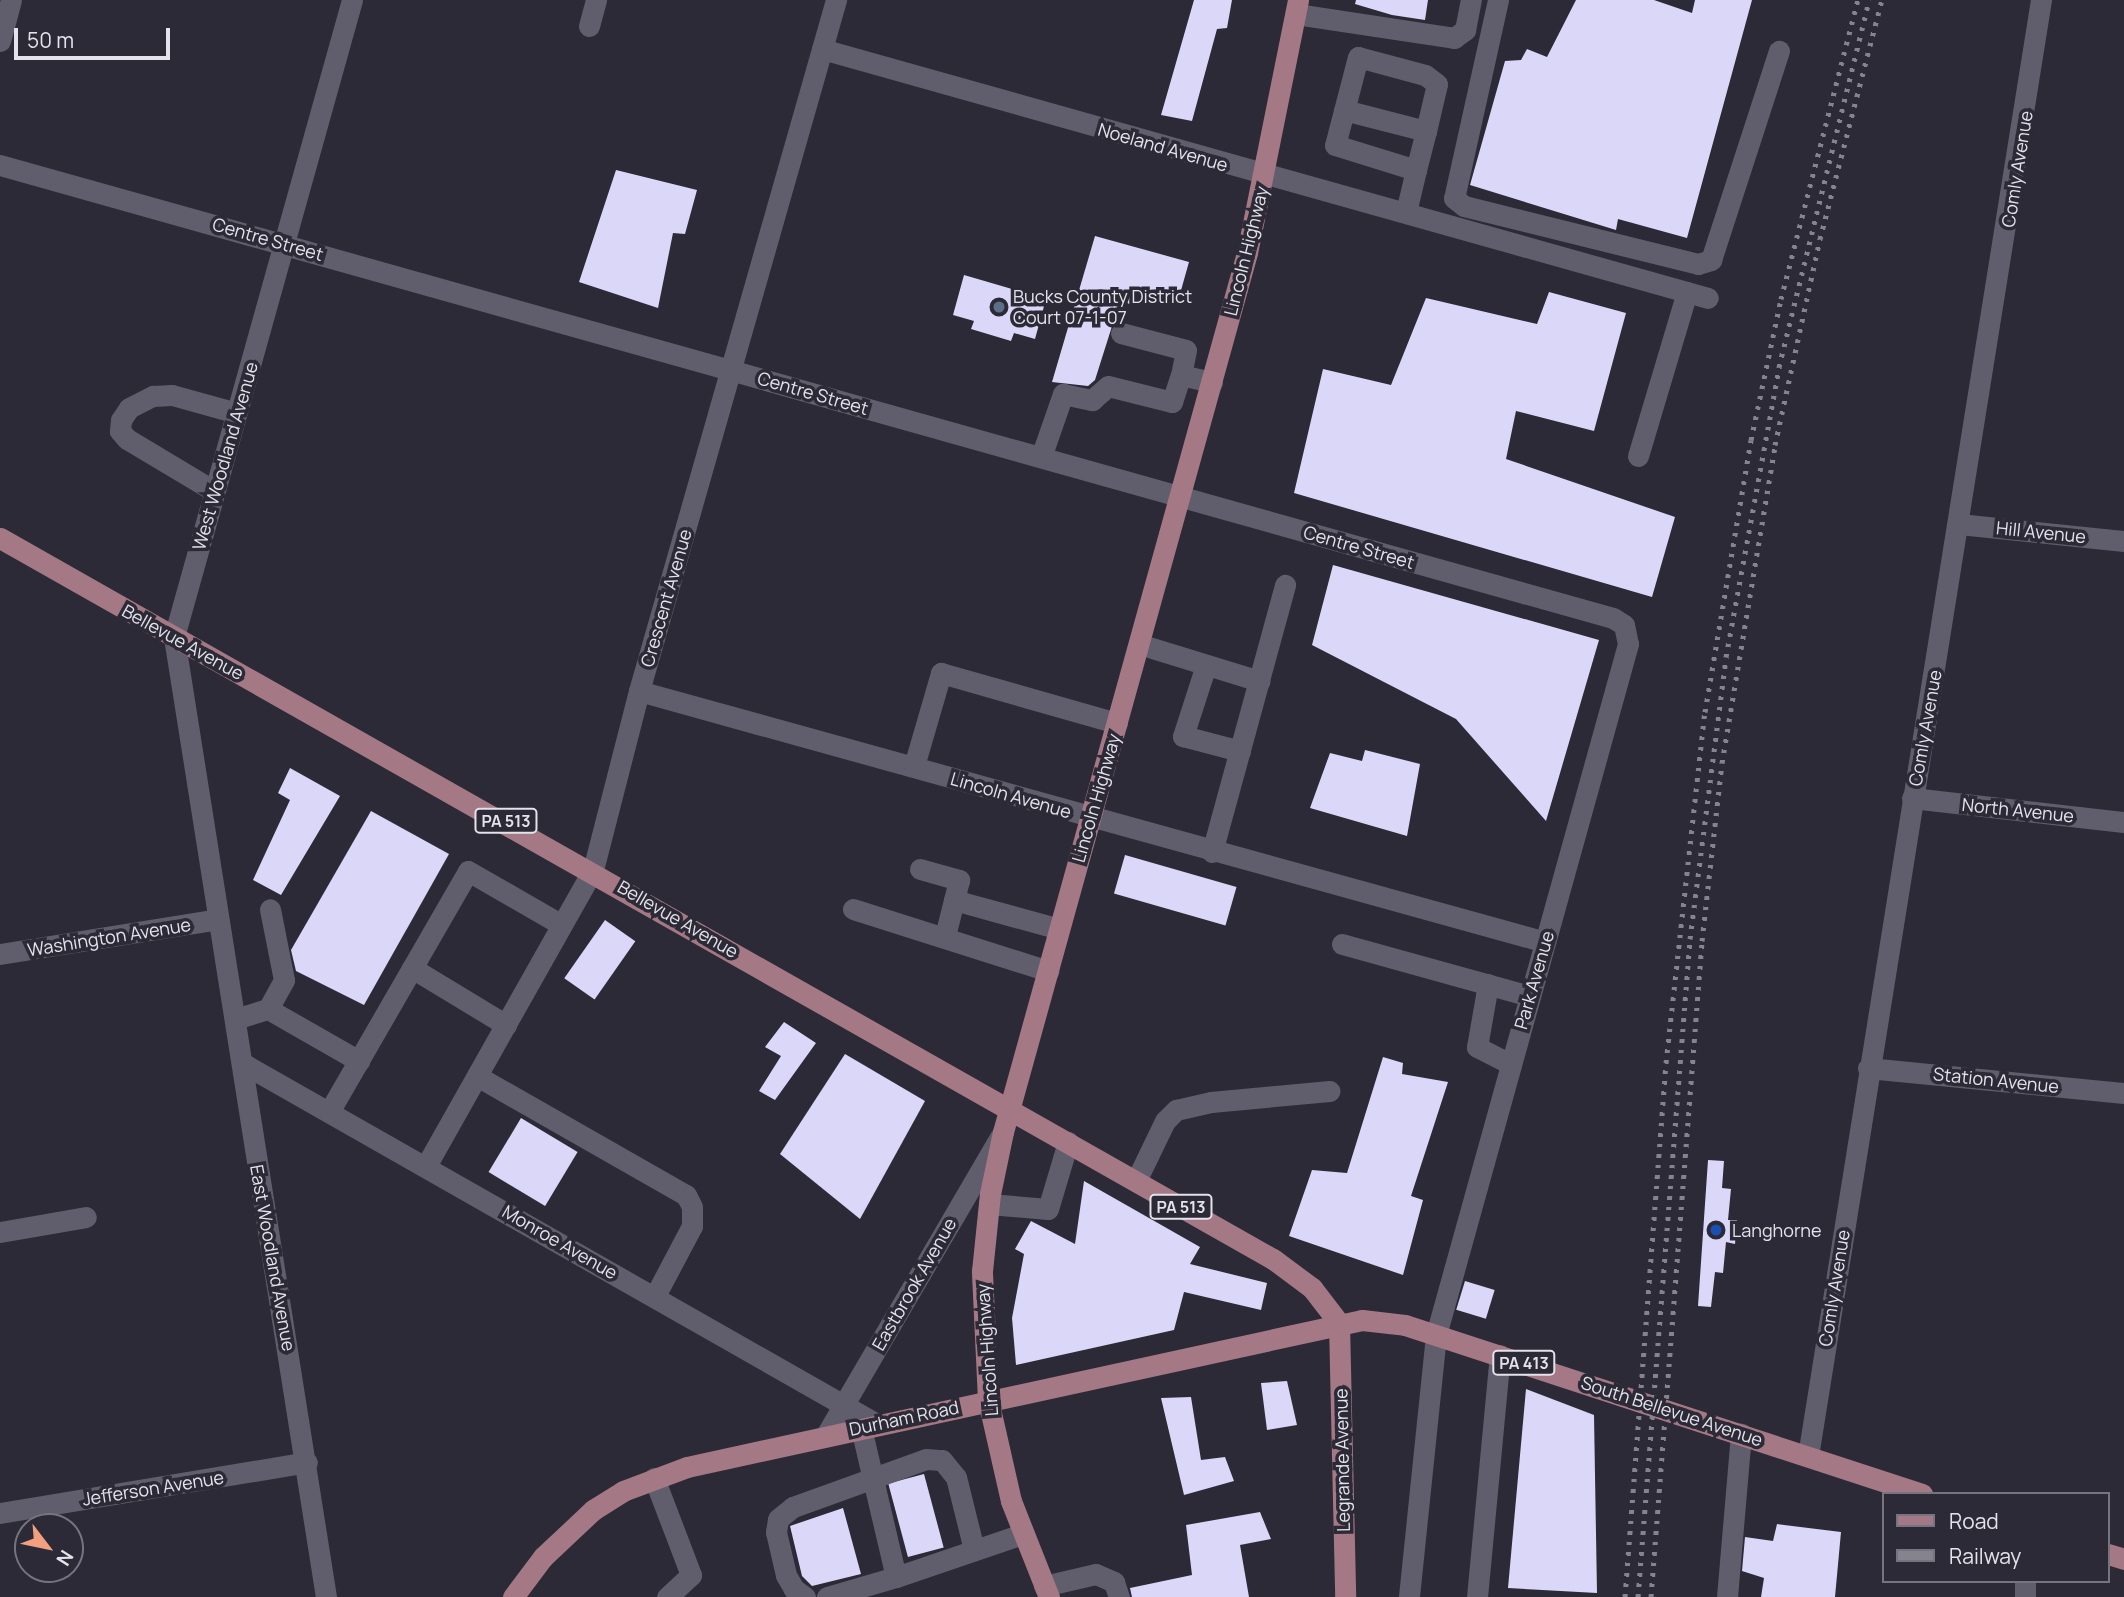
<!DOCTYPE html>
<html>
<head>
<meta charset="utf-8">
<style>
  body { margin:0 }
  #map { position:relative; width:2124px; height:1597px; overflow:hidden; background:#2c2a36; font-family:Manrope,sans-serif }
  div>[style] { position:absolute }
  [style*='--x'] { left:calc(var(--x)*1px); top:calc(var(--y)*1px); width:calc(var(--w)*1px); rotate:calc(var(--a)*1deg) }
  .building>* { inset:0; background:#dbd7f8; transform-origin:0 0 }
  .minor>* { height:21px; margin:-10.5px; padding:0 10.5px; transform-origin:10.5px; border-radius:10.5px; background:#605e6c }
  .major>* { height:21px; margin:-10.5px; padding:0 10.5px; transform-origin:10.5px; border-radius:10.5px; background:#a57885 }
  .rail>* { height:5px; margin-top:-2.5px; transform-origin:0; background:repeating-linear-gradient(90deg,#85848e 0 3.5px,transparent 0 10.5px) }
  .dots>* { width:19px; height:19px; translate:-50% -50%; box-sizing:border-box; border:4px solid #2c2a36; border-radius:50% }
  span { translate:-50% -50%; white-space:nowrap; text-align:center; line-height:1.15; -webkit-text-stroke:7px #2c2a36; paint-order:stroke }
  .shield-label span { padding:2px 5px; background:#2c2a36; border:2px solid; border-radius:5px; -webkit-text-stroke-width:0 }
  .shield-label { font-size:16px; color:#e4e3eb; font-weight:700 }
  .street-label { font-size:18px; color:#e4e3eb }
  .poi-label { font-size:18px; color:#e4e3eb }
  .left { translate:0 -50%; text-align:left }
  .legend { position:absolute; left:1882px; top:1492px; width:228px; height:91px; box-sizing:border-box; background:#2c2a36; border:2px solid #76747e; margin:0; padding:9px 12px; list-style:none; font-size:21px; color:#e4e3eb }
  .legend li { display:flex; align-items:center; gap:14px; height:35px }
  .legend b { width:35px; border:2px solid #76747e }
  .north { position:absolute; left:14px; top:1513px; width:70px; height:70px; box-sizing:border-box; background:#2c2a36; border:2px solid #76747e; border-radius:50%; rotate:122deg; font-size:19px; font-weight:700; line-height:28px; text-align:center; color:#e4e3eb }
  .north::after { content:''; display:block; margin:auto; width:24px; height:32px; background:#f2a080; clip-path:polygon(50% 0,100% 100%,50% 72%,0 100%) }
  .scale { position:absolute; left:14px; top:28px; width:156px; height:32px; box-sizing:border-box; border:4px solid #e4e3eb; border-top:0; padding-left:9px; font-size:21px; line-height:24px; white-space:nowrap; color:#e4e3eb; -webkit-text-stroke:5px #2c2a36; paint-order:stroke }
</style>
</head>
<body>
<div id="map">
  <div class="building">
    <div style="clip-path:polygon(1194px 0,1232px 0,1227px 28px,1217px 29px,1192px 121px,1161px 115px)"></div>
    <div style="clip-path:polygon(1356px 0,1428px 0,1425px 20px,1392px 15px,1355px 4px)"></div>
    <div style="clip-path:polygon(1576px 0,1654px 0,1692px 13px,1695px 0,1752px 0,1687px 238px,1618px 219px,1616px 230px,1470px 185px,1505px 61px,1521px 60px,1527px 49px,1547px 57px)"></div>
    <div style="clip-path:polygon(616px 170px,697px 190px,685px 234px,673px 233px,658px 308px,579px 282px)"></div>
    <div style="clip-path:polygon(1095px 236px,1189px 262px,1178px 301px,1137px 290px,1133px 305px,1120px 301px,1095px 380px,1088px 386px,1052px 382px)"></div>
    <div style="clip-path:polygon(964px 275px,1046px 299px,1035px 339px,1014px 333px,1011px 341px,971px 329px,974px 321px,953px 315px)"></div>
    <div style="clip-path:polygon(1549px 292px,1626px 313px,1594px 431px,1516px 411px,1506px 459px,1675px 517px,1652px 597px,1294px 493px,1323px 369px,1391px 385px,1426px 298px,1537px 324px)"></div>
    <div style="clip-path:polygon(1333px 565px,1599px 640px,1546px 821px,1456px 719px,1312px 645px)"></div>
    <div style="clip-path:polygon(1365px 750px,1420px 764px,1407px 836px,1310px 808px,1330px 753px,1362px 761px)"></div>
    <div style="clip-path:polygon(290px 768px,340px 796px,281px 895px,253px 880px,290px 800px,278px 793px)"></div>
    <div style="clip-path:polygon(371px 811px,449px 854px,364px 1005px,296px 971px,291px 950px)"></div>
    <div style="left:1125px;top:855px;width:116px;height:40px;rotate:16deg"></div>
    <div style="left:605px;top:920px;width:37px;height:71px;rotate:35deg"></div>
    <div style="clip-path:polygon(784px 1022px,816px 1043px,775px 1100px,759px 1091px,781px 1056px,765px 1047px)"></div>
    <div style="clip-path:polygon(845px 1054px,925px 1101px,860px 1219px,780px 1154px)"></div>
    <div style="clip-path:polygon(1383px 1057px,1403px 1063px,1402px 1074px,1448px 1082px,1411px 1196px,1423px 1200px,1403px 1275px,1289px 1236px,1312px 1170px,1347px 1173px)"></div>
    <div style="left:521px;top:1118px;width:66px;height:63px;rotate:31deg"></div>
    <div style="clip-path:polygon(1708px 1160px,1724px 1161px,1722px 1188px,1731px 1189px,1728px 1220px,1737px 1220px,1735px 1244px,1726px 1242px,1723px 1273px,1715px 1272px,1711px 1307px,1698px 1306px)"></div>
    <div style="clip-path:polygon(1084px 1181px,1200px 1247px,1190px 1264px,1267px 1283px,1261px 1310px,1184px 1292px,1174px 1330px,1016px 1365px,1012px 1318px,1024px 1254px,1015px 1249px,1031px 1221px,1075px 1244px)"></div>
    <div style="left:1465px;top:1281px;width:31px;height:30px;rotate:17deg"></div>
    <div style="clip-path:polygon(1287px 1381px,1297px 1425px,1267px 1430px,1261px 1383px)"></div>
    <div style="clip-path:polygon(1526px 1389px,1594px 1415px,1597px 1593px,1508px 1588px)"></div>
    <div style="clip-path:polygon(1191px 1397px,1201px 1460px,1225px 1457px,1234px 1481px,1184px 1495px,1161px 1398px)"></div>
    <div style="left:924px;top:1474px;width:76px;height:37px;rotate:75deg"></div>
    <div style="clip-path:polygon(843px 1508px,861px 1574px,812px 1586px,802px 1576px,790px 1526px)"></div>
    <div style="clip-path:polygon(1260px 1512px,1271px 1539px,1240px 1545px,1249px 1597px,1132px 1597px,1130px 1588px,1192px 1575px,1186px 1525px)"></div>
    <div style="clip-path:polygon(1777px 1524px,1841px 1532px,1835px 1597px,1761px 1597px,1764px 1578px,1742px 1571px,1745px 1537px,1773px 1541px)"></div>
  </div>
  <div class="minor">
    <div style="--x:1498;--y:0;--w:203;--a:102.5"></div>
    <div style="--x:1454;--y:198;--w:13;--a:39"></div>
    <div style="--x:1464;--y:206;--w:241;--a:13.9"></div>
    <div style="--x:1698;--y:264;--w:14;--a:-17"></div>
    <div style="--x:1711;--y:260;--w:220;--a:-72"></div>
    <div style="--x:1296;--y:14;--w:160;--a:8.6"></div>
    <div style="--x:1454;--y:38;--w:14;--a:-36"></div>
    <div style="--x:1465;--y:30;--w:31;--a:-79"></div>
    <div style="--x:589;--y:26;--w:27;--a:-75"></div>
    <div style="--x:0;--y:41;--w:42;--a:-75"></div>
    <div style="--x:822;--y:49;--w:920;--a:15.7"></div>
    <div style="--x:1344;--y:110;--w:85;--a:14.4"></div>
    <div style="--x:0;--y:165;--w:1675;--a:15.69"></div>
    <div style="--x:1613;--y:618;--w:13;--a:32"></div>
    <div style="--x:1624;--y:625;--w:19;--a:78"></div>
    <div style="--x:1628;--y:644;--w:717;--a:105.53"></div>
    <div style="--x:1436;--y:1335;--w:263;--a:95.9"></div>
    <div style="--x:1406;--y:212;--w:43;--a:-76.6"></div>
    <div style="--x:1416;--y:170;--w:40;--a:-75.6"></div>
    <div style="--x:1426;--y:131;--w:48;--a:-76.8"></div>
    <div style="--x:1437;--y:84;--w:15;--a:-143"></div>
    <div style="--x:1425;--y:75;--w:69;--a:-165"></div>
    <div style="--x:1358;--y:57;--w:91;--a:104.6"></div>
    <div style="--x:1335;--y:145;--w:85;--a:17.2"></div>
    <div style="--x:1121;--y:333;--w:67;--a:14.7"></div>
    <div style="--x:1186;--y:350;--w:25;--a:101"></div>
    <div style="--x:1638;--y:456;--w:171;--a:-73.4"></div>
    <div style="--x:1041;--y:457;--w:67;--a:-70.8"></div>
    <div style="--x:1063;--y:394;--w:30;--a:12"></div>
    <div style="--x:1092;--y:400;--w:21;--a:-41"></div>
    <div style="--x:1108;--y:386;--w:66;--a:14"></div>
    <div style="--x:1172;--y:402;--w:28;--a:-72"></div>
    <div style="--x:1181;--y:375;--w:32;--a:13"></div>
    <div style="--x:214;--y:491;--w:101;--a:-149.1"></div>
    <div style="--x:127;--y:439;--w:11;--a:-131"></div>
    <div style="--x:120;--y:431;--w:11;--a:-85"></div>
    <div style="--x:121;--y:420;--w:14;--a:-56"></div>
    <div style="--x:129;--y:408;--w:27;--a:-27"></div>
    <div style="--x:153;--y:396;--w:19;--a:-3"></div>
    <div style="--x:172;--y:395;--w:67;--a:15.5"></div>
    <div style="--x:1959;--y:524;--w:166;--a:5.9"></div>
    <div style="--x:1139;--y:644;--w:126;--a:17.1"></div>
    <div style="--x:1206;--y:665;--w:75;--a:107.9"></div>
    <div style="--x:1183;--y:736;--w:59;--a:14.7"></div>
    <div style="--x:639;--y:691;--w:940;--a:15.48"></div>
    <div style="--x:914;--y:766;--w:97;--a:-73.8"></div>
    <div style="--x:941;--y:673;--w:183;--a:15.9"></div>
    <div style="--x:1912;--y:798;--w:213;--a:6.5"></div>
    <div style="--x:1212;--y:852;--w:277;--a:-74.7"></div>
    <div style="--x:920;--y:869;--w:41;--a:15.8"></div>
    <div style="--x:959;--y:880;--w:58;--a:104"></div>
    <div style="--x:954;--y:900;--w:109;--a:15.4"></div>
    <div style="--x:853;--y:909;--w:205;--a:17.6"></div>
    <div style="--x:1342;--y:944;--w:195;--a:15.5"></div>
    <div style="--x:0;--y:954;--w:221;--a:-9.1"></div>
    <div style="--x:412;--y:968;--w:110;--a:31.2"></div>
    <div style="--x:1488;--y:984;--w:64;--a:99.9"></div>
    <div style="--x:1477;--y:1047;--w:38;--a:27"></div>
    <div style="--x:268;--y:1009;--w:105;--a:29.7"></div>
    <div style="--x:235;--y:1019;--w:34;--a:-17"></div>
    <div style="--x:268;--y:1009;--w:33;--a:-61"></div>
    <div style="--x:284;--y:980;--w:72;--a:-101.2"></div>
    <div style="--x:242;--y:1063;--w:730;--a:29.62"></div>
    <div style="--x:1868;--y:1068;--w:257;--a:5.6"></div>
    <div style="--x:477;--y:1076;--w:241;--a:29.7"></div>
    <div style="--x:686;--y:1195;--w:13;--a:63"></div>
    <div style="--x:692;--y:1207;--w:19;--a:90"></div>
    <div style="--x:692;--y:1226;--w:79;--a:117.9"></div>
    <div style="--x:329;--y:1112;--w:278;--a:-60"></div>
    <div style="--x:468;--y:871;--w:108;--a:29.9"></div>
    <div style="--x:426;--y:1166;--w:340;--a:-60.6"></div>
    <div style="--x:593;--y:870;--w:185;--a:-75.6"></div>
    <div style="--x:639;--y:691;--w:719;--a:-74.09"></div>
    <div style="--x:1136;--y:1181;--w:67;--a:-64.2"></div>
    <div style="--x:1165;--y:1121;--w:16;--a:-45"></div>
    <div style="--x:1176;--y:1110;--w:36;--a:-13"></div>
    <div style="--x:1211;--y:1102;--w:119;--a:-5.3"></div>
    <div style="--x:989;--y:1204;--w:59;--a:4.8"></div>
    <div style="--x:1048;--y:1209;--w:70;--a:-73.4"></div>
    <div style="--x:0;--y:1232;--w:87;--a:-9.9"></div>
    <div style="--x:861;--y:1428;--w:153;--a:76.8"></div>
    <div style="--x:896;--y:1577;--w:133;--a:-18.8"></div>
    <div style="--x:826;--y:1435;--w:345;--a:-59.7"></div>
    <div style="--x:1808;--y:1456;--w:1475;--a:-80.91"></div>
    <div style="--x:654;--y:1478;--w:104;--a:69.1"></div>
    <div style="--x:691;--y:1575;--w:33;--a:137"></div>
    <div style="--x:0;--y:1513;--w:311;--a:-9.4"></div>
    <div style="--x:1044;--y:1586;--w:53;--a:-13"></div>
    <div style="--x:1096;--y:1574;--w:20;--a:24"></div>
    <div style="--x:1114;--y:1582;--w:16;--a:72"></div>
    <div style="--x:326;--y:1597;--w:972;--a:-99"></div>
    <div style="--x:174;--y:637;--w:661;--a:-74.39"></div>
    <div style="--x:805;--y:1597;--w:14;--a:-144"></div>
    <div style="--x:794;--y:1589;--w:16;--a:-120"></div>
    <div style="--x:786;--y:1575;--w:44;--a:-103.1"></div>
    <div style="--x:776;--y:1532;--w:13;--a:-81"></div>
    <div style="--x:778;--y:1519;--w:19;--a:-39"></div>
    <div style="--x:793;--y:1507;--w:141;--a:-19.8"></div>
    <div style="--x:926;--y:1459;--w:16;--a:4"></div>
    <div style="--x:942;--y:1460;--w:22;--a:51"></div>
    <div style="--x:956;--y:1477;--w:75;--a:76.1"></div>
    <div style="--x:827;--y:1597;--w:72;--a:-16.2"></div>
    <div style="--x:1477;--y:1597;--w:243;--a:-84.6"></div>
    <div style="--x:1727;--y:1597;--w:164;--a:-85.1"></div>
    <div style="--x:2025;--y:1597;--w:16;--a:-90"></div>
  </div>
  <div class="major">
    <div style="--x:0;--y:538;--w:1463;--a:29.53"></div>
    <div style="--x:1273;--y:1259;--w:49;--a:36.6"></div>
    <div style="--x:1312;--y:1288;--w:44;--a:52.4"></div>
    <div style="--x:1339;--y:1323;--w:274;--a:88.7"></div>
    <div style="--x:2108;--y:1554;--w:17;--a:17"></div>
    <div style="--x:513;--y:1597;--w:50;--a:-53.1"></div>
    <div style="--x:543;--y:1557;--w:69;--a:-43.2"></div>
    <div style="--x:593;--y:1510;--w:36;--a:-32"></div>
    <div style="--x:623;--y:1491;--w:68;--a:-20.6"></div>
    <div style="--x:687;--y:1467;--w:691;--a:-12.29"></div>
    <div style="--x:1362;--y:1320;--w:43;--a:6.6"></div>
    <div style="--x:1405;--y:1325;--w:544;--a:18.1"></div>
    <div style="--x:1049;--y:1597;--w:103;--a:-111.6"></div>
    <div style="--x:1011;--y:1501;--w:104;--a:-102.8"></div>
    <div style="--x:988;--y:1400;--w:129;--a:-92.7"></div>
    <div style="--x:982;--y:1271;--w:77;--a:-84.1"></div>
    <div style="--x:990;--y:1194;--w:63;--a:-78.2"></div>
    <div style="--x:1003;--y:1132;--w:912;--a:-74.49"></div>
    <div style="--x:1247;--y:253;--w:258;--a:-78.6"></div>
  </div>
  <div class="rail">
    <div style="--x:1625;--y:1597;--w:536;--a:-85.61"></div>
    <div style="--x:1666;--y:1063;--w:353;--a:-83.7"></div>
    <div style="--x:1705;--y:712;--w:276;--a:-80.4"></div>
    <div style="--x:1751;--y:440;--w:144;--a:-78"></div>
    <div style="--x:1781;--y:299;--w:309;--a:-75.6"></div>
    <div style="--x:1638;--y:1597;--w:660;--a:-85.48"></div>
    <div style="--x:1690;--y:939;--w:284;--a:-82.7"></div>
    <div style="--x:1726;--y:657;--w:295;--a:-79.6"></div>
    <div style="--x:1779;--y:367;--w:378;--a:-76.2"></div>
    <div style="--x:1651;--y:1597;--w:658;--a:-85.55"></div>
    <div style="--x:1702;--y:941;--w:179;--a:-83.6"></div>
    <div style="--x:1722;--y:763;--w:322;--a:-80.5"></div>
    <div style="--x:1775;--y:445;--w:211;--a:-77.7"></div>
    <div style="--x:1820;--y:239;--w:247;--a:-75.5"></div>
  </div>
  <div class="dots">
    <div style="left:999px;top:307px;background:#5c6f8a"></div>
    <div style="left:1716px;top:1230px;background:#1a4fb4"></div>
  </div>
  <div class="shield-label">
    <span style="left:506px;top:821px">PA 513</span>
    <span style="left:1181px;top:1207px">PA 513</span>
    <span style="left:1524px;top:1363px">PA 413</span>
  </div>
  <div class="street-label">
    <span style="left:1163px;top:147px;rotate:16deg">Noeland Avenue</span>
    <span style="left:2017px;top:169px;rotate:-81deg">Comly Avenue</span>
    <span style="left:268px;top:239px;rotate:16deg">Centre Street</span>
    <span style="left:1246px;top:251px;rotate:-76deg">Lincoln Highway</span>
    <span style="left:813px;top:393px;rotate:16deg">Centre Street</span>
    <span style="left:225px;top:456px;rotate:-74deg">West Woodland Avenue</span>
    <span style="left:2041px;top:532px;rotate:6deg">Hill Avenue</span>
    <span style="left:1359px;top:547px;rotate:16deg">Centre Street</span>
    <span style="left:666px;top:598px;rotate:-74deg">Crescent Avenue</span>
    <span style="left:183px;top:642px;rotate:29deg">Bellevue Avenue</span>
    <span style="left:1925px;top:728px;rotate:-80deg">Comly Avenue</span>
    <span style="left:1011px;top:795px;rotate:16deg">Lincoln Avenue</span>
    <span style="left:1096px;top:798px;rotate:-74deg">Lincoln Highway</span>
    <span style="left:2018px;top:810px;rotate:6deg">North Avenue</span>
    <span style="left:678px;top:919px;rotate:30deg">Bellevue Avenue</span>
    <span style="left:109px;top:937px;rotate:-9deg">Washington Avenue</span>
    <span style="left:1534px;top:980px;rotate:-74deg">Park Avenue</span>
    <span style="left:1996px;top:1080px;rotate:6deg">Station Avenue</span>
    <span style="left:560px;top:1242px;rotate:30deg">Monroe Avenue</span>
    <span style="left:273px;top:1258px;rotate:80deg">East Woodland Avenue</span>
    <span style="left:914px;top:1284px;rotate:-60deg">Eastbrook Avenue</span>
    <span style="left:1834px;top:1288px;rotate:-81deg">Comly Avenue</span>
    <span style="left:987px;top:1350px;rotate:-94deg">Lincoln Highway</span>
    <span style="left:1672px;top:1411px;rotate:18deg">South Bellevue Avenue</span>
    <span style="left:904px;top:1418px;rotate:-12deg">Durham Road</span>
    <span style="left:1342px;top:1460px;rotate:-91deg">Legrande Avenue</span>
    <span style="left:153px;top:1488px;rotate:-9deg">Jefferson Avenue</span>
  </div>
  <div class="poi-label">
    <span class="left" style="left:1013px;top:307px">Bucks County District<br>Court 07-1-07</span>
    <span class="left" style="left:1732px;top:1230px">Langhorne</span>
  </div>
  <ul class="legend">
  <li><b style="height:9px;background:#a57885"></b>Road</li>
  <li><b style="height:9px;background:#85848e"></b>Railway</li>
  </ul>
  <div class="north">N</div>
  <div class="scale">50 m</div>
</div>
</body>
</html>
